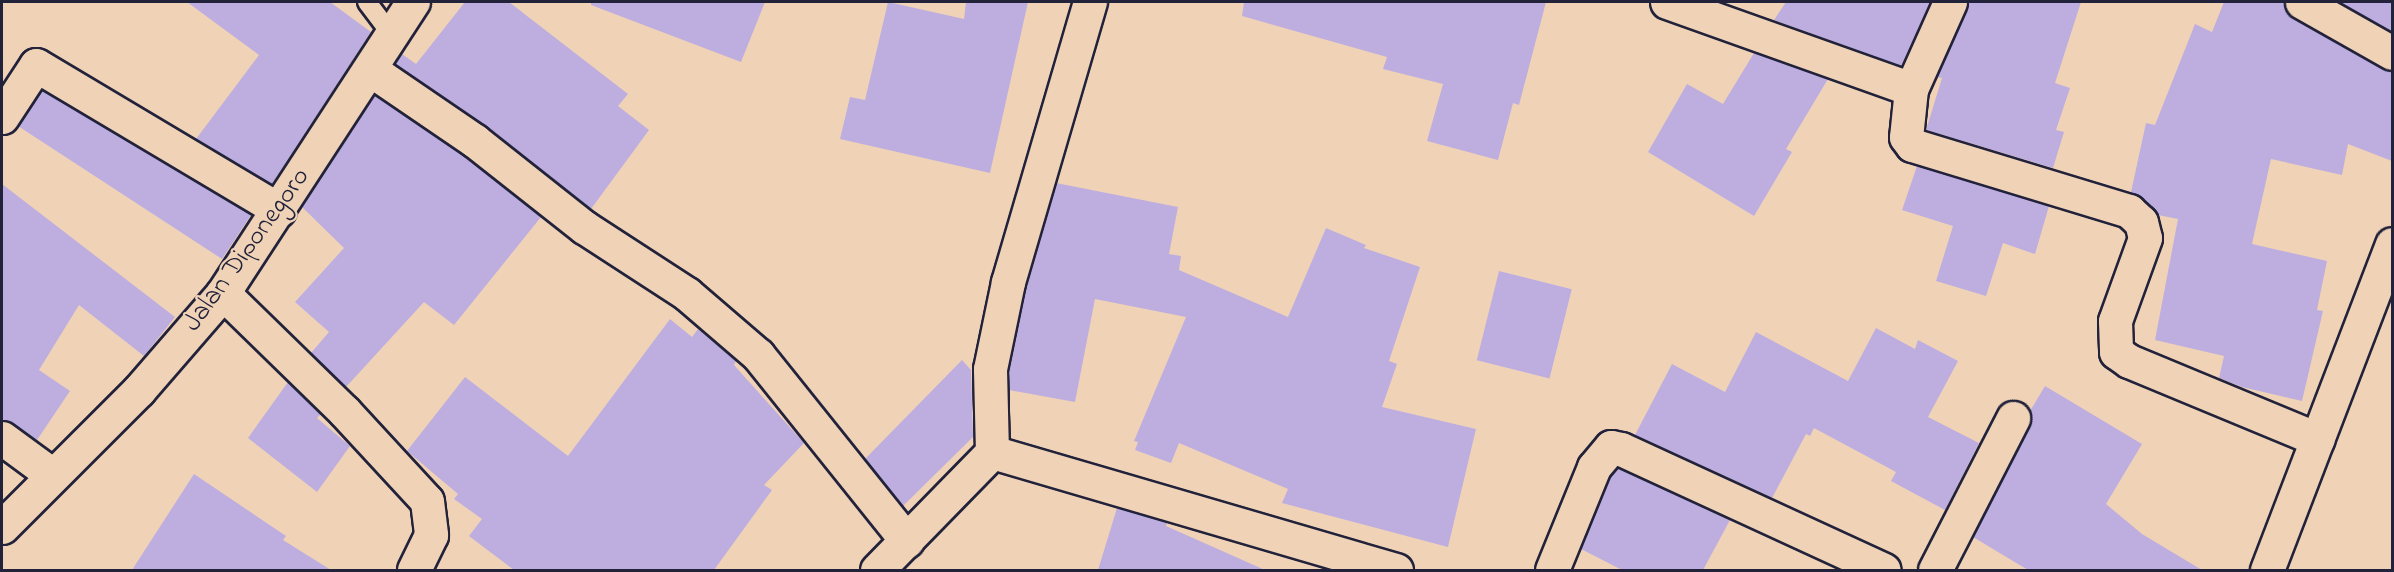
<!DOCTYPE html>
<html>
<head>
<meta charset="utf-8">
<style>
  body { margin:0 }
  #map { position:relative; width:2394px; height:572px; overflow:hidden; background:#f0d3b7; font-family:"Indie Flower",sans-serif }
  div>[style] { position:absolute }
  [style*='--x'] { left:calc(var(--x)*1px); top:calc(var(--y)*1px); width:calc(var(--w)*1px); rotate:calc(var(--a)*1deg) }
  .building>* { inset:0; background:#bdaedf; transform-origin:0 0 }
  .roads { filter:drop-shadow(2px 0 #22223b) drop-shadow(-2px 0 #22223b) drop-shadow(0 2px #22223b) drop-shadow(0 -2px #22223b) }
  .lane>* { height:18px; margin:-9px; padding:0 9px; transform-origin:9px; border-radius:9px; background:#f0d3b7 }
  .street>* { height:33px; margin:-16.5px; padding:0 16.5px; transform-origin:16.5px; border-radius:16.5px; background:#f0d3b7 }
  .secondary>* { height:33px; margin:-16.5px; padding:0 16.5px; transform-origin:16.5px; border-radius:16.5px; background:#f0d3b7 }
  span { translate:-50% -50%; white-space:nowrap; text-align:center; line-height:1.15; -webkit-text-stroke:4.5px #f0d3b7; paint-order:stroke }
  .street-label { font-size:27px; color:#22223b }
  .frame { position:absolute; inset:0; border:3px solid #22223b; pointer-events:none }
</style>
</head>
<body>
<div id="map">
  <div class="building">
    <div style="clip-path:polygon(187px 2px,330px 2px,371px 32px,272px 184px,196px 139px,259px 55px)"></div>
    <div style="clip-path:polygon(465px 2px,509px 2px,628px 94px,618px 106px,649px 130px,591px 209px,487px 126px,395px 64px,402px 54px,416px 64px)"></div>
    <div style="clip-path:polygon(591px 2px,765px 2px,741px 62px,591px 5px)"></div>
    <div style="clip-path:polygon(888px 2px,964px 19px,966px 2px,1028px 2px,990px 173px,840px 139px,850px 97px,865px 100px)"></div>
    <div style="clip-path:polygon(1244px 2px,1546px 2px,1519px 105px,1513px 103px,1498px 160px,1427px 141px,1443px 84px,1383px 69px,1387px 57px,1242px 16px)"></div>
    <div style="clip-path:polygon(1786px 2px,1930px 2px,1901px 66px,1774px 20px)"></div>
    <div style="clip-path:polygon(1968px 2px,2081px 2px,2055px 83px,2070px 88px,2056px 130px,2064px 132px,2053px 168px,1926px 130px,1942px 78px,1937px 77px)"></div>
    <div style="clip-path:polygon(2224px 2px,2283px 2px,2293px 18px,2392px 72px,2392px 161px,2348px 144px,2342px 175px,2271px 159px,2252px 244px,2327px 261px,2317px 310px,2323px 311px,2302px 401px,2242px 387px,2219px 378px,2224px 356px,2155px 340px,2178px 219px,2158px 215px,2131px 192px,2146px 123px,2155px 125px,2195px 24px,2212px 32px)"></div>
    <div style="clip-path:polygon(2339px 2px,2392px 2px,2392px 32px)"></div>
    <div style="clip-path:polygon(1754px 53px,1828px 79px,1786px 149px,1792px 152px,1754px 216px,1648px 152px,1687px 84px,1723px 104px)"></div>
    <div style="clip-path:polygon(42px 90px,251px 215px,222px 259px,18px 126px)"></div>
    <div style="clip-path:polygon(375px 95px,464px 156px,541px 217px,454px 325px,424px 302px,346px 387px,311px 353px,329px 332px,295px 302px,344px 248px,302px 207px)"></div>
    <div style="clip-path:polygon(1917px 166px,2049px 206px,2035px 254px,2003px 243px,1986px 296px,1936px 281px,1953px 226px,1902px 210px)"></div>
    <div style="clip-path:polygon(1056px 183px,1178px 207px,1169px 254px,1181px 256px,1179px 270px,1288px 317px,1326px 228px,1366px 245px,1364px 248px,1420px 267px,1389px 361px,1397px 364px,1382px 407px,1476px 429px,1448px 547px,1282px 503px,1288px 489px,1179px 443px,1171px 463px,1135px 450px,1138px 442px,1134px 441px,1186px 317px,1095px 299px,1075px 402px,1009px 390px,1009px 371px,1026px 287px)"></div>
    <div style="clip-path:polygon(2px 184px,175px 317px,144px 356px,79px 305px,39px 370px,70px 391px,37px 440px,2px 420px)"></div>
    <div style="left:1499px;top:271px;width:75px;height:92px;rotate:14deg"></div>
    <div style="clip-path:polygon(670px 319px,692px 337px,698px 329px,736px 361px,734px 365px,804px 443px,764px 485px,772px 490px,714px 570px,514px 570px,469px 536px,482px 519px,454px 499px,458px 494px,407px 451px,465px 377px,568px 456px)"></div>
    <div style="clip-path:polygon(1876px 328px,1915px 349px,1918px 340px,1958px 361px,1928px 417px,1979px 443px,1945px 510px,1891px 481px,1896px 472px,1814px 428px,1810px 436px,1806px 434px,1772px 498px,1635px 435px,1672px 364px,1725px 392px,1756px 332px,1848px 381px)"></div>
    <div style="clip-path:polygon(962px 360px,971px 370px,973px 437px,903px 506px,865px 459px)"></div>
    <div style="clip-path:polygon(288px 382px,321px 414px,317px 418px,350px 446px,317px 492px,248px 438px)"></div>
    <div style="clip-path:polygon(2045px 386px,2142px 444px,2106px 504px,2142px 534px,2202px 570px,2028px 570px,1973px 537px,2030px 427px,2030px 411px)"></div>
    <div style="clip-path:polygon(1618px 468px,1730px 520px,1703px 570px,1622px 570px,1581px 549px,1610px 477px)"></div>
    <div style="clip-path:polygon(194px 474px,286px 536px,283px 540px,331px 570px,132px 570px)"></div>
    <div style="clip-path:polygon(1117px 508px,1167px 523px,1166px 526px,1265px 570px,1098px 570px)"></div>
  </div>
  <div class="roads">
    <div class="lane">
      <div style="--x:367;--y:2;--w:41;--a:52.9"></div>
    </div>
    <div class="street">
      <div style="--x:1667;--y:2;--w:259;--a:19.6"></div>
      <div style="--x:1950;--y:2;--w:95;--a:114.1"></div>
      <div style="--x:1911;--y:89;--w:48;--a:95.9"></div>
      <div style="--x:1906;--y:137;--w:10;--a:53"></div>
      <div style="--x:1912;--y:145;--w:227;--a:16.9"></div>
      <div style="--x:2129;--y:211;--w:16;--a:43"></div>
      <div style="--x:2141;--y:222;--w:16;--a:76"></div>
      <div style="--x:2145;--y:238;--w:88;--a:109.9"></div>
      <div style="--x:2115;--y:321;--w:31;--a:88"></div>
      <div style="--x:2116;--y:352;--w:16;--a:35"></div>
      <div style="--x:2129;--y:361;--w:204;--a:22.5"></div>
      <div style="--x:2302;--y:2;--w:103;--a:29.5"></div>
      <div style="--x:371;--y:70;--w:126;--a:34.3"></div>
      <div style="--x:475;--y:141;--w:139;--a:38.3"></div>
      <div style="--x:584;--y:227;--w:123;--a:33"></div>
      <div style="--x:687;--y:294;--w:94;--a:40.7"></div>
      <div style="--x:758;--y:355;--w:238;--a:51.3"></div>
      <div style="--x:2;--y:117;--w:62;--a:-56.8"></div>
      <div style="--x:36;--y:65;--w:283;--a:30.8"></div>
      <div style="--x:223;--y:293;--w:169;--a:44.3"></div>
      <div style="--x:344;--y:411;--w:122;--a:47.3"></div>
      <div style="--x:427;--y:501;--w:34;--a:83"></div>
      <div style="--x:431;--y:535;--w:39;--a:116"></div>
      <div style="--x:2;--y:438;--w:61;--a:36.3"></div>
      <div style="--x:992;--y:452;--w:421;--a:16.3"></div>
      <div style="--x:877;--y:570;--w:165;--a:-45.7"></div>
      <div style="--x:992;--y:452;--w:83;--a:-91.4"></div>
      <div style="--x:990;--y:369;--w:89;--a:-78.3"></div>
      <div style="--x:1008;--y:282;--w:292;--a:-73.7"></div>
      <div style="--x:1552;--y:570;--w:111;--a:-67.8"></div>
      <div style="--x:1594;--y:467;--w:26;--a:-50"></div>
      <div style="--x:1611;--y:447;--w:10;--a:11"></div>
      <div style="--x:1621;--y:449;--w:289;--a:24.7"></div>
      <div style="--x:1935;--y:570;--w:171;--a:-62.8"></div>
      <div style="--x:2267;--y:570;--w:349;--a:-69"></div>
    </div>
    <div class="secondary">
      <div style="--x:2;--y:527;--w:194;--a:-45"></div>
      <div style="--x:139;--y:390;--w:128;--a:-49.1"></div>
      <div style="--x:223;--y:293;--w:348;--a:-56.9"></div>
    </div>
  </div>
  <div class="street-label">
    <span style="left:247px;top:250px;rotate:-54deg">Jalan Diponegoro</span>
  </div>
  <div class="frame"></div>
</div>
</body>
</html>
